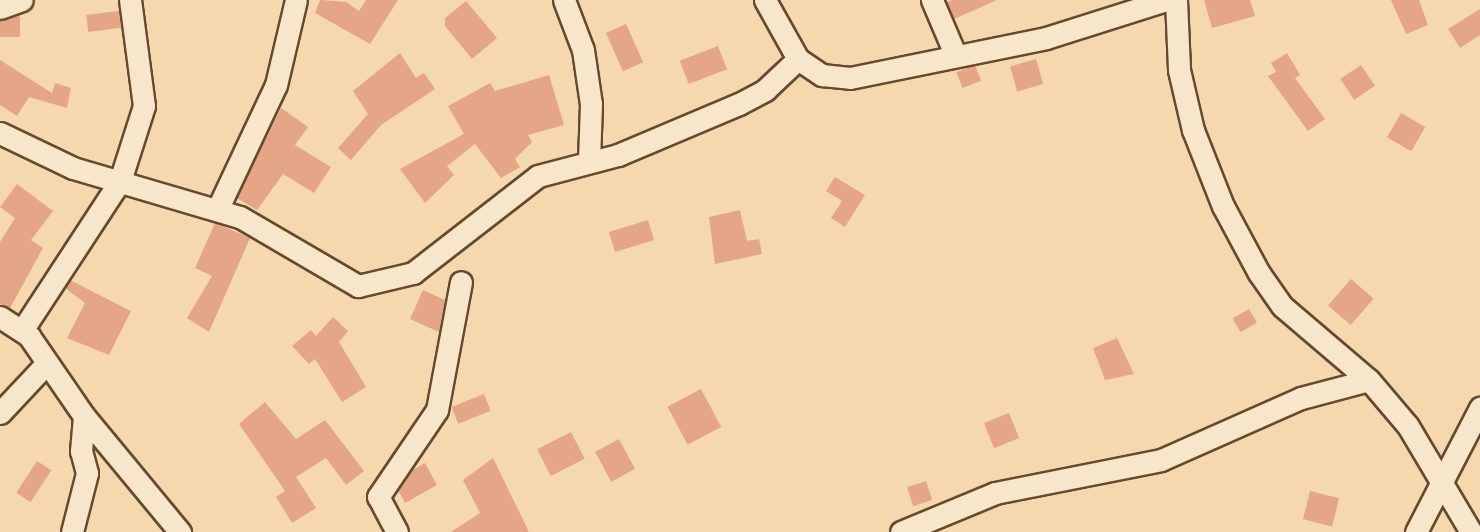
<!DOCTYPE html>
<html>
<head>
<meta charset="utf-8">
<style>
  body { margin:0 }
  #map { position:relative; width:1480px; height:532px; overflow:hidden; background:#f5d8ae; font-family:"EB Garamond",serif }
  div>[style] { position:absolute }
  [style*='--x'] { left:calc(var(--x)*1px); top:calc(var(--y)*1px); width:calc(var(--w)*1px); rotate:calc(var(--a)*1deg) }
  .building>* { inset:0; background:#e4a686; transform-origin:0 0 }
  .roads { filter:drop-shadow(2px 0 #664a2e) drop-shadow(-2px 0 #664a2e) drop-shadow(0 2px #664a2e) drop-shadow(0 -2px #664a2e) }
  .minor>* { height:21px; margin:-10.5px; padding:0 10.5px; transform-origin:10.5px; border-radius:10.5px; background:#f8e6ca }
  span { translate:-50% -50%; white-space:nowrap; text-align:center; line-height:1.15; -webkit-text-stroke:4.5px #f8e6ca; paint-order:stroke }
</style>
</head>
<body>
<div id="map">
  <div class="building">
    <div style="clip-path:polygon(320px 0,346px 2px,359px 11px,366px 0,398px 0,370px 44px,315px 13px)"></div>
    <div style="clip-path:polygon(952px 0,997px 0,954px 19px,947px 2px)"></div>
    <div style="clip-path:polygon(1204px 0,1250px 0,1255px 16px,1212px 28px)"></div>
    <div style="clip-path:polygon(1391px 0,1419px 0,1428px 25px,1406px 34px)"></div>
    <div style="clip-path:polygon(466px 1px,497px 38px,472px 59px,445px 26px,445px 18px)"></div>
    <div style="clip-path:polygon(1480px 9px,1480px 35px,1460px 48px,1448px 29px)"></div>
    <div style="left:119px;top:11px;width:17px;height:33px;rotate:83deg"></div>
    <div style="clip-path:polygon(20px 16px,20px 37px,0 37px,0 20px)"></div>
    <div style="left:626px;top:24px;width:42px;height:22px;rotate:66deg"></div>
    <div style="left:718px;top:46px;width:25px;height:41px;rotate:69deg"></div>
    <div style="clip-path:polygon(400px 53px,416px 78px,424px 73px,435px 89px,381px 125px,351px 160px,338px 148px,368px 114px,353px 91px)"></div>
    <div style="clip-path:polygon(1287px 53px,1300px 75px,1295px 78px,1325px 119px,1308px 131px,1268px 76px,1276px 72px,1271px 63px)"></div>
    <div style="left:1036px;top:59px;width:26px;height:27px;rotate:74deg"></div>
    <div style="clip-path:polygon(0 60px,52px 93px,55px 83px,71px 88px,67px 108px,29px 97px,17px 116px,0 105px)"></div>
    <div style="left:975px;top:65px;width:17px;height:20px;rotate:69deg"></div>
    <div style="left:1361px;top:65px;width:25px;height:25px;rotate:56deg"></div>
    <div style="clip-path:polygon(549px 75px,564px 125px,528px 135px,532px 142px,515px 159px,520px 167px,501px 178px,475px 144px,447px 166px,454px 175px,425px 203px,400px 169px,464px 134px,448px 106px,490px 83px,495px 91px)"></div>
    <div style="clip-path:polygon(281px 108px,308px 127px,295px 145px,331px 167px,314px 193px,283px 174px,257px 210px,237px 198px)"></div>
    <div style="left:1401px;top:113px;width:28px;height:28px;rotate:30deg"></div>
    <div style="clip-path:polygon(835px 177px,865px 195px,845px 227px,831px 218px,842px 201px,826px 191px)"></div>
    <div style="clip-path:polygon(17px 184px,53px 211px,31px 240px,43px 248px,10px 308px,0 304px,0 242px,15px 218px,0 207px)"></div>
    <div style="clip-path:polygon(740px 210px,747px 241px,759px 239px,762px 254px,715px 264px,709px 217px)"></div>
    <div style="left:648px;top:220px;width:21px;height:41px;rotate:73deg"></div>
    <div style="clip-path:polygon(215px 223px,250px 238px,209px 332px,187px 318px,212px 276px,195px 268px)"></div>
    <div style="left:1351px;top:279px;width:30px;height:35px;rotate:41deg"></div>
    <div style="clip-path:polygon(70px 280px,131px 311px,109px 355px,67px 338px,85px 303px,65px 288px)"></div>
    <div style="clip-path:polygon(423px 290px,445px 300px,439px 332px,410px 319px)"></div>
    <div style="left:1249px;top:309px;width:16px;height:19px;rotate:60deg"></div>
    <div style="clip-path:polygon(333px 317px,348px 331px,339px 342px,366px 387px,342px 402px,315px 359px,309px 364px,292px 346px,311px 330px,316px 336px)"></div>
    <div style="clip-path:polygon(1117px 338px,1134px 374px,1105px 380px,1093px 348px)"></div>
    <div style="left:701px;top:389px;width:43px;height:38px;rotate:62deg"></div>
    <div style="left:484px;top:394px;width:18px;height:35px;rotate:68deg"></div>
    <div style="clip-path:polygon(265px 402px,296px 439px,325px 420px,364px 471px,346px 485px,326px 458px,296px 477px,316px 508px,292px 523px,276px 497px,285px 491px,239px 424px)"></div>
    <div style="left:1009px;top:413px;width:27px;height:27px;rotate:68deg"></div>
    <div style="left:571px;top:432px;width:30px;height:38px;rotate:63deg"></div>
    <div style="left:619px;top:439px;width:34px;height:27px;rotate:62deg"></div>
    <div style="clip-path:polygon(493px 458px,529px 532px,451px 532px,480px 513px,463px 480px)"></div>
    <div style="left:37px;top:461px;width:17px;height:38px;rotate:33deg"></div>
    <div style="clip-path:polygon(425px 463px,437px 485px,405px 503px,398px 490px,411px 471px)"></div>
    <div style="left:926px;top:481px;width:20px;height:20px;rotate:72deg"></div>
    <div style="left:1310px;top:491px;width:30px;height:29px;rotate:14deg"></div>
  </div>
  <div class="roads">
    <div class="minor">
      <div style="--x:564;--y:0;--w:53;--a:69.2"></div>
      <div style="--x:583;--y:50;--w:55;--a:81.6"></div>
      <div style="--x:591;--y:104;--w:57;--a:92"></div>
      <div style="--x:765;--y:0;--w:68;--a:60.8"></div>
      <div style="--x:798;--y:59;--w:29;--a:34"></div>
      <div style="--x:822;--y:75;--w:28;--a:6"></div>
      <div style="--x:850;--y:78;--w:200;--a:-11.5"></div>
      <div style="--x:1046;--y:38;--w:126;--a:-17.6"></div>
      <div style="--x:932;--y:0;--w:59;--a:66.9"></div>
      <div style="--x:1176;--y:0;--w:70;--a:87.5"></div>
      <div style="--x:1179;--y:70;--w:62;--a:76.9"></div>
      <div style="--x:1193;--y:130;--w:82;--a:68.5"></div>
      <div style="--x:1223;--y:206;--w:76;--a:61.8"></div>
      <div style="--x:1259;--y:273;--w:40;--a:55.1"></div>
      <div style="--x:1282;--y:306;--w:114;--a:40.4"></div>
      <div style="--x:1369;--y:380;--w:60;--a:49.7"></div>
      <div style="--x:1408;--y:426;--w:123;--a:59.3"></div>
      <div style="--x:0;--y:8;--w:23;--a:-20"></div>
      <div style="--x:0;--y:133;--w:81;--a:25.6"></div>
      <div style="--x:73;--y:168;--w:174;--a:16.4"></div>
      <div style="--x:240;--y:217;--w:137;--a:30.3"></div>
      <div style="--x:358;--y:286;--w:57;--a:-13.3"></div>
      <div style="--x:413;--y:273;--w:158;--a:-37.8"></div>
      <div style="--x:538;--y:176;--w:83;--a:-14.7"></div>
      <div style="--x:618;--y:155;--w:131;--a:-22.9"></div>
      <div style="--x:739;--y:104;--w:30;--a:-28"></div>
      <div style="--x:765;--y:90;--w:45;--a:-43.2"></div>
      <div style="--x:218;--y:208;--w:136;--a:-64.8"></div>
      <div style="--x:276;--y:85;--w:87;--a:-76.8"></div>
      <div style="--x:0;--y:317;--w:35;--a:33"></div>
      <div style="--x:29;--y:336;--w:97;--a:55.5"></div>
      <div style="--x:84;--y:416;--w:151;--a:50.4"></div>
      <div style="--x:23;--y:329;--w:177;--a:-56.8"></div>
      <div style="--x:120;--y:181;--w:79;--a:-72.3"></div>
      <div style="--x:144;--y:106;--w:107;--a:-97.5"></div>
      <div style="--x:0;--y:413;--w:66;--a:-46.8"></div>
      <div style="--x:72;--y:532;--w:61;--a:-75.7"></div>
      <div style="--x:87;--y:473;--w:23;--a:-105"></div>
      <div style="--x:81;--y:451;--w:35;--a:-85"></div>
      <div style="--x:397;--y:532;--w:40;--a:-118"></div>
      <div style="--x:378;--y:497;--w:105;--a:-55.9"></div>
      <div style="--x:437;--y:410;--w:130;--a:-79.4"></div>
      <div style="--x:901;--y:532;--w:102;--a:-22.5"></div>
      <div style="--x:995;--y:493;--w:169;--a:-11.2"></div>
      <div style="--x:1161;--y:460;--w:153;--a:-23.9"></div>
      <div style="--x:1301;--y:398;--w:70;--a:-14.8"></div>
      <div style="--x:1416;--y:532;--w:140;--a:-62.7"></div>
    </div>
  </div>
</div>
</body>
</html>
